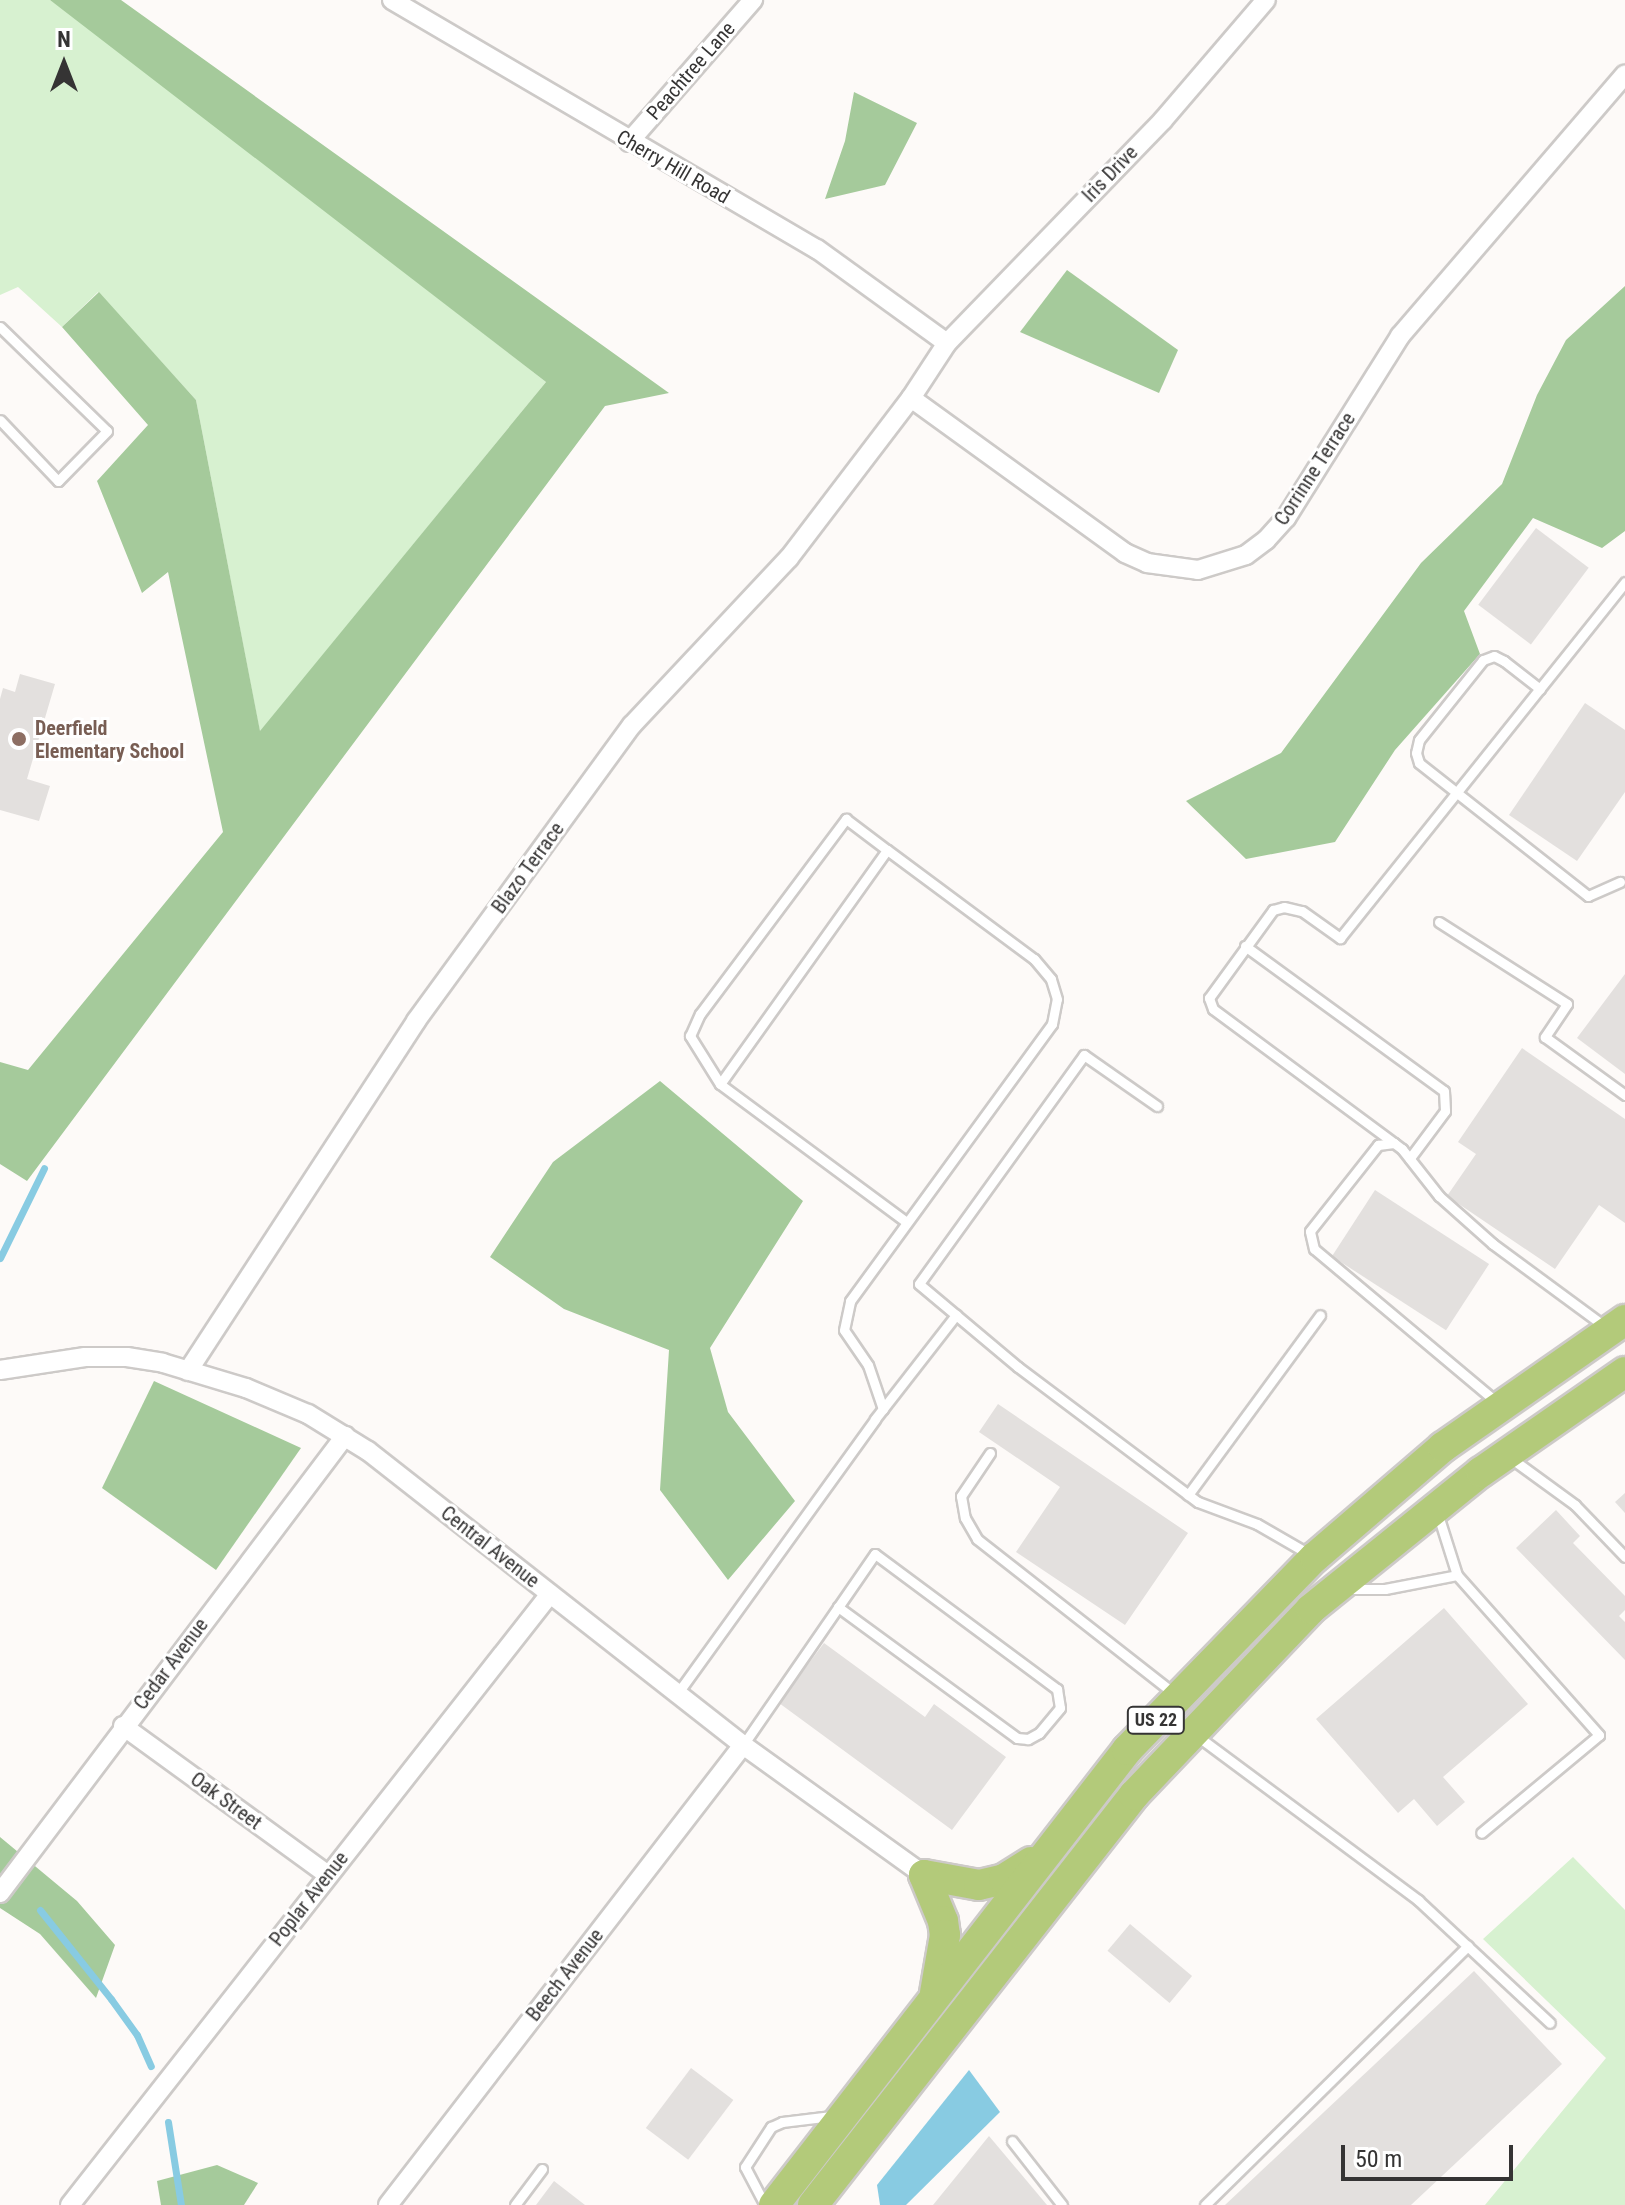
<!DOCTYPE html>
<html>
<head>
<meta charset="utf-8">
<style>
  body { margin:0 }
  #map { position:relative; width:1625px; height:2205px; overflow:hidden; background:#fdfaf8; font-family:"Roboto Condensed",sans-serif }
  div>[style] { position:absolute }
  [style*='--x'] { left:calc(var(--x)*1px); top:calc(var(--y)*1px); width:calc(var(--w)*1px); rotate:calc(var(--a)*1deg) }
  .green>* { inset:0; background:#d7f1d0 }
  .forest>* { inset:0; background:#a5ca9b }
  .water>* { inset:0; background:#88cbe2 }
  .stream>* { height:7px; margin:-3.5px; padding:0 3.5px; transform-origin:3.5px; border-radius:3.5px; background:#88cbe2 }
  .building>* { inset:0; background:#e3e0de; transform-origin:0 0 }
  .roads { filter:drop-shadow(2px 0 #cdcac8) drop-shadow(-2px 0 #cdcac8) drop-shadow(0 2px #cdcac8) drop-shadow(0 -2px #cdcac8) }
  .service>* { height:9px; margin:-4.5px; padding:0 4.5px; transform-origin:4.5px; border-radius:4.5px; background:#fff }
  .minor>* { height:18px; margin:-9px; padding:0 9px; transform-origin:9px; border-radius:9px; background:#fff }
  .trunk>* { height:30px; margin:-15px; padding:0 15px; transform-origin:15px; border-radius:15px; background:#b3ca7a }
  .dots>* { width:22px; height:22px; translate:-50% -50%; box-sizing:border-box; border:4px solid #fff; border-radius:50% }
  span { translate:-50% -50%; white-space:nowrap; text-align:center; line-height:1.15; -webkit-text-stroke:6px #fff; paint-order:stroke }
  .shield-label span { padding:2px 6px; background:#fff; border:2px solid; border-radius:6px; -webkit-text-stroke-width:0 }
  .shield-label { font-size:18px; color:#353434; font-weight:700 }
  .street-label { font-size:20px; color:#353434 }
  .education-label { font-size:20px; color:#785e54; font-weight:700 }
  .left { translate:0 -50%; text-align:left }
  .north { position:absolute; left:24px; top:24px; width:80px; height:80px; -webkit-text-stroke:6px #fff; paint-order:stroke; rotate:0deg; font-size:22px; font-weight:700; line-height:32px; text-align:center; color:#353434 }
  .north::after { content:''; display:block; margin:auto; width:28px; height:36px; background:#353434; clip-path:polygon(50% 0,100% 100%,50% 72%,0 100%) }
  .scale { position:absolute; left:1341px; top:2145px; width:172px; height:36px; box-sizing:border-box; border:4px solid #353434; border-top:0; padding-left:10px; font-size:24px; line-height:28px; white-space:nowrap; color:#353434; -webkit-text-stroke:6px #fff; paint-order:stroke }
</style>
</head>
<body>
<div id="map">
  <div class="green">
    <div style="clip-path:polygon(0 0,50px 0,74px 16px,546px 382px,260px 732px,196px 400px,98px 292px,62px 327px,18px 287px,0 295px)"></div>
    <div style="clip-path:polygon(1573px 1857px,1625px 1910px,1625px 2205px,1485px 2205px,1606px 2058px,1483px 1939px)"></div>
  </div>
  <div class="forest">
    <div style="clip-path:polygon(50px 0,121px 0,669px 393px,605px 406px,27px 1181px,0 1164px,0 1062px,28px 1070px,223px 832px,168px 572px,142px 593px,97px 481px,148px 425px,62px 327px,99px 292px,196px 400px,260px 731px,546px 382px)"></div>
    <div style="clip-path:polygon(854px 92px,917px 123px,885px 185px,825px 199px,845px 141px)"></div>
    <div style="clip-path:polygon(1067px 270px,1178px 350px,1159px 393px,1020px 332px)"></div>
    <div style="clip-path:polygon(1625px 286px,1625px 531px,1602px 548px,1533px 518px,1464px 611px,1480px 654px,1395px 750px,1335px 842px,1246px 859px,1186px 801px,1281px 753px,1421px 563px,1502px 484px,1537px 395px,1566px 340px)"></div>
    <div style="clip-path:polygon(660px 1081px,803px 1201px,710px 1348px,728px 1412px,795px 1501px,728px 1580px,660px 1490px,669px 1350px,564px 1309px,490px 1257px,553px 1162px)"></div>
    <div style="clip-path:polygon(154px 1381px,301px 1448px,216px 1570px,102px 1488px)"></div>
    <div style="clip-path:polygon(0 1837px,77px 1901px,115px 1945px,96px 1998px,40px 1934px,0 1908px)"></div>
    <div style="clip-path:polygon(217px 2165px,258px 2183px,244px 2205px,161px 2205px,157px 2181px)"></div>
  </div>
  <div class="water">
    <div style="clip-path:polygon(969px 2070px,1000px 2112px,906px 2205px,880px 2205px,877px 2185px)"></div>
  </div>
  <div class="stream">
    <div style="--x:0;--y:1258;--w:100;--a:-63.9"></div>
    <div style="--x:40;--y:1910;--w:114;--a:51.4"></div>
    <div style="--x:111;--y:1999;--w:44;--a:54.2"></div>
    <div style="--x:137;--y:2035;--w:34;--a:66"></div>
    <div style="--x:168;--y:2122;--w:84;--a:81.1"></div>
  </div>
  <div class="building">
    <div style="left:1536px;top:528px;width:66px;height:96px;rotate:37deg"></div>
    <div style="clip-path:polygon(20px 674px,55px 684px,27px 779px,50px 786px,39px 821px,0 810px,0 699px,3px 688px,15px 692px)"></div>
    <div style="clip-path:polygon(1585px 703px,1625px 730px,1625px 792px,1577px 861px,1509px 815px)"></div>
    <div style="clip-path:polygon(1625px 974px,1625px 1074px,1577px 1038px)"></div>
    <div style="clip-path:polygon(1522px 1048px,1625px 1119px,1625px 1223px,1599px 1205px,1555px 1269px,1447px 1196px,1476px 1154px,1458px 1142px)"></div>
    <div style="left:1375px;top:1190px;width:136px;height:79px;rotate:33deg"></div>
    <div style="clip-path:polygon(998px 1404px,1188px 1533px,1125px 1625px,1016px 1552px,1060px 1487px,979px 1432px)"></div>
    <div style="clip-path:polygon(1625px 1493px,1625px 1513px,1615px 1502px)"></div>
    <div style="clip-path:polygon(1556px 1510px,1580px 1536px,1573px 1543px,1625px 1596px,1625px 1610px,1619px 1616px,1625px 1622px,1625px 1660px,1516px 1548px)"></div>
    <div style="clip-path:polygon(1444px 1608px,1528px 1704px,1443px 1777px,1465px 1802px,1437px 1826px,1414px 1799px,1398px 1813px,1316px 1719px)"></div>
    <div style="clip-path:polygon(824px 1643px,925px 1717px,934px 1704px,1006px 1757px,952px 1830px,779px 1703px)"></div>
    <div style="left:1130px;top:1924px;width:81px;height:35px;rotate:40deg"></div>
    <div style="clip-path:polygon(1474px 1971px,1562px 2064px,1411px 2205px,1225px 2205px)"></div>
    <div style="left:691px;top:2068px;width:53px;height:75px;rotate:37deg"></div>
    <div style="clip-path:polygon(989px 2136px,1047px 2205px,933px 2205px)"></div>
    <div style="clip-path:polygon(554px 2181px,585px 2205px,536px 2205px)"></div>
  </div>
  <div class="roads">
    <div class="service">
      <div style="--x:0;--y:327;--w:149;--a:44.2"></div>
      <div style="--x:107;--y:431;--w:70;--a:134.4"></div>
      <div style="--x:58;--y:481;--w:84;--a:-133.6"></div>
      <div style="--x:1540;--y:689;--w:46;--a:-142.1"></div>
      <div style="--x:1504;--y:661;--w:11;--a:-153"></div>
      <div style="--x:1494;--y:656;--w:12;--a:160"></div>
      <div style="--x:1483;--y:660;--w:102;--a:128.7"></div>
      <div style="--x:1419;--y:740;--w:13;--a:103"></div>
      <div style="--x:1416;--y:753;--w:10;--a:73"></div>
      <div style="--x:1419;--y:763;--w:215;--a:38.2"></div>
      <div style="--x:1588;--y:896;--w:35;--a:-24"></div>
      <div style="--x:1439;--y:922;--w:152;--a:32.6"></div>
      <div style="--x:1567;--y:1004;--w:40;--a:124"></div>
      <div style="--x:1545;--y:1037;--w:99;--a:35.9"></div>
      <div style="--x:1245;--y:946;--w:246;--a:36.1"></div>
      <div style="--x:1444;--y:1091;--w:20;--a:87"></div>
      <div style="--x:1445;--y:1111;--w:59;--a:126.7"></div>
      <div style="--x:720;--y:1084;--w:57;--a:-122"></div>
      <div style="--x:690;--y:1036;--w:24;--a:-66"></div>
      <div style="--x:700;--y:1014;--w:244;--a:-53.2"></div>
      <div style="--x:846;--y:819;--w:51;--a:37.1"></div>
      <div style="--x:1157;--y:1106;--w:89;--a:-145.1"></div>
      <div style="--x:1084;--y:1055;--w:282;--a:125.8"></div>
      <div style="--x:919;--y:1284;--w:129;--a:40"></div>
      <div style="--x:1018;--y:1367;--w:225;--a:36.9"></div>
      <div style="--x:1198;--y:1502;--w:63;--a:20.4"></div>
      <div style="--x:1257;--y:1524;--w:60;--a:30"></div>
      <div style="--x:1394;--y:1143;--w:225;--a:-143.5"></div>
      <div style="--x:1213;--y:1009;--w:12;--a:-110"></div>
      <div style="--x:1209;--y:998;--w:109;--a:-54"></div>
      <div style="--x:1273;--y:910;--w:11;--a:-15"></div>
      <div style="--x:1284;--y:907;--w:18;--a:13"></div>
      <div style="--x:1302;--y:911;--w:47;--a:35.4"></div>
      <div style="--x:1340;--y:938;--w:456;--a:-51.3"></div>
      <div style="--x:1499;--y:1404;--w:241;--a:-140"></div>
      <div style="--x:1314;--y:1249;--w:18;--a:-103"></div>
      <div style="--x:1310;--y:1231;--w:110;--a:-51.7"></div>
      <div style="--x:1378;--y:1145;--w:16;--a:-7"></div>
      <div style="--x:1394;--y:1143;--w:10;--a:37"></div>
      <div style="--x:1402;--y:1149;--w:60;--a:51.8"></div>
      <div style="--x:1439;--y:1196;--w:72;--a:41.6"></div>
      <div style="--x:1493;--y:1244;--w:142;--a:36.4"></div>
      <div style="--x:883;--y:1409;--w:46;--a:-108.8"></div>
      <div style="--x:868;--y:1365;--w:42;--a:-124.4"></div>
      <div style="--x:844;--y:1330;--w:30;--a:-78"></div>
      <div style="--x:850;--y:1301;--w:343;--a:-53.9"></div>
      <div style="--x:1052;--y:1024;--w:25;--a:-79"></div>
      <div style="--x:1057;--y:999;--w:21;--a:-107"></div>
      <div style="--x:1051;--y:979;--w:26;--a:-130"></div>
      <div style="--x:1034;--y:959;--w:183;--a:-143.4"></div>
      <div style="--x:887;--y:850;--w:287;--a:125.5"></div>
      <div style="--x:720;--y:1084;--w:230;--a:36.5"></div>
      <div style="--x:990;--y:1453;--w:52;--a:124"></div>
      <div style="--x:961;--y:1496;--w:22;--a:80"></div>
      <div style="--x:965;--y:1518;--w:24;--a:60"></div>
      <div style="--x:977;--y:1539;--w:253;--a:38.1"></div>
      <div style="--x:1512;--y:1459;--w:78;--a:36.1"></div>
      <div style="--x:1575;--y:1505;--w:72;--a:46.1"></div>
      <div style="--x:1188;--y:1495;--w:223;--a:-53.7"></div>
      <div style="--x:1438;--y:1515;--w:63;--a:72.4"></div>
      <div style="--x:1457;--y:1575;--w:214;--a:48.4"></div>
      <div style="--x:1599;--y:1735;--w:153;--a:140.3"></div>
      <div style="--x:1351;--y:1589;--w:34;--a:0"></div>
      <div style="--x:1385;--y:1589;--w:73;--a:-11"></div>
      <div style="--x:677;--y:1694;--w:339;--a:-54.2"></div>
      <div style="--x:875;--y:1419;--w:132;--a:-52.1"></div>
      <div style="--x:1196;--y:1735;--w:277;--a:36.6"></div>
      <div style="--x:1418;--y:1900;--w:180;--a:43"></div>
      <div style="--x:743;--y:1745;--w:232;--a:-55.4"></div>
      <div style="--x:875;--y:1554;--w:227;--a:36.6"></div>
      <div style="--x:1057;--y:1689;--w:19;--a:81"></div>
      <div style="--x:1060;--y:1708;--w:33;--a:130"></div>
      <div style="--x:1039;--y:1733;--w:13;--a:151"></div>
      <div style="--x:1028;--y:1739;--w:11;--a:-175"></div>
      <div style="--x:1017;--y:1738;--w:222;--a:-143.8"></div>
      <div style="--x:1012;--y:2141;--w:81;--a:52"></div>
      <div style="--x:515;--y:2205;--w:45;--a:-53.1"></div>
      <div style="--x:765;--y:2205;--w:43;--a:-117.8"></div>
      <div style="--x:745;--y:2167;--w:48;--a:-57"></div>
      <div style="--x:771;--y:2127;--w:12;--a:-24"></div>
      <div style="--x:782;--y:2122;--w:50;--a:-6.8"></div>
      <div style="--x:1205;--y:2205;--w:369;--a:-44.6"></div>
    </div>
    <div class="minor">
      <div style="--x:392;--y:0;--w:493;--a:30.4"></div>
      <div style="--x:817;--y:249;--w:160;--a:35.9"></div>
      <div style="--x:629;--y:142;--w:189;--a:-48.9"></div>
      <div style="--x:911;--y:398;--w:264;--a:35.9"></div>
      <div style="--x:1125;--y:553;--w:24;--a:24"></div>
      <div style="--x:1147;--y:563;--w:51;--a:7.8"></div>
      <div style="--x:1198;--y:570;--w:50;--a:-17.4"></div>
      <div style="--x:1246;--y:555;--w:25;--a:-37"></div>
      <div style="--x:1266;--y:540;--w:30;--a:-48"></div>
      <div style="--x:1286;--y:518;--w:215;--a:-57.9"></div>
      <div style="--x:1400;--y:336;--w:345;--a:-49.3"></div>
      <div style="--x:0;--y:1370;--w:86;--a:-8.7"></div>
      <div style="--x:85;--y:1357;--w:42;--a:0"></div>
      <div style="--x:127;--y:1357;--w:36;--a:9"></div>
      <div style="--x:163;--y:1363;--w:87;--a:16.8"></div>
      <div style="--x:246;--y:1388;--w:67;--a:22.8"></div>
      <div style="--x:308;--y:1414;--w:70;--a:31.7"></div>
      <div style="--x:368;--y:1451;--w:477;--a:38.1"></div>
      <div style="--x:743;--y:1745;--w:223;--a:35.7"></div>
      <div style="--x:188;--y:1371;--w:418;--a:-56.9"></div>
      <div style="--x:416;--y:1021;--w:366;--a:-53.9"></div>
      <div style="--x:632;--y:725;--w:229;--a:-46.8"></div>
      <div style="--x:789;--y:558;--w:201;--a:-52.7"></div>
      <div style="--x:911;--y:398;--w:66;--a:-56.8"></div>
      <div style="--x:947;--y:343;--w:310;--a:-45.9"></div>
      <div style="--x:1163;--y:120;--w:158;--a:-49.4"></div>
      <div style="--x:123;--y:1726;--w:253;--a:36"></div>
      <div style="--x:0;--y:1893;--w:573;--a:-52.95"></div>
      <div style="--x:70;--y:2205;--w:777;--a:-51.85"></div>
      <div style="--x:388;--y:2205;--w:581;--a:-52.34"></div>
    </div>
    <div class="trunk">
      <div style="--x:924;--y:1875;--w:56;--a:10.3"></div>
      <div style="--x:979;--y:1885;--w:26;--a:-13"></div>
      <div style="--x:1004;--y:1879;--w:32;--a:-32"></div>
      <div style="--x:924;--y:1875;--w:50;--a:67.6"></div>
      <div style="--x:943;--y:1921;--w:14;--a:82"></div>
      <div style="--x:945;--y:1935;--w:59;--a:99.8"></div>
      <div style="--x:774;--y:2205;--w:576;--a:-52.19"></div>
      <div style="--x:1127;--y:1750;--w:269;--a:-45.8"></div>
      <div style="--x:1315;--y:1557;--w:169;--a:-40.7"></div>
      <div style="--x:1443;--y:1447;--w:222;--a:-34.9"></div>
      <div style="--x:813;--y:2205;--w:521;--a:-51.94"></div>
      <div style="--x:1134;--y:1795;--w:257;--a:-46.4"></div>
      <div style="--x:1311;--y:1609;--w:218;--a:-38.9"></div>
      <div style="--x:1481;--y:1472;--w:175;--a:-34.8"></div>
    </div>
  </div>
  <div class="dots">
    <div style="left:19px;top:739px;background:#8d6e63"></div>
  </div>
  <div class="shield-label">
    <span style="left:1156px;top:1720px">US 22</span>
  </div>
  <div class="street-label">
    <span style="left:691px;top:71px;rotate:-49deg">Peachtree Lane</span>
    <span style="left:673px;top:167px;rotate:30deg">Cherry Hill Road</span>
    <span style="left:1110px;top:174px;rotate:-46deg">Iris Drive</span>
    <span style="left:1315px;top:469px;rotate:-57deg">Corrinne Terrace</span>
    <span style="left:528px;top:868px;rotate:-54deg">Blazo Terrace</span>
    <span style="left:490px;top:1547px;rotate:38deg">Central Avenue</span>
    <span style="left:171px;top:1664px;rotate:-53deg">Cedar Avenue</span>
    <span style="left:226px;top:1801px;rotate:36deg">Oak Street</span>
    <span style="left:309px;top:1899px;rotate:-52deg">Poplar Avenue</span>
    <span style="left:565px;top:1975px;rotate:-52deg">Beech Avenue</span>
  </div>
  <div class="education-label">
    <span class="left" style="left:35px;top:740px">Deerfield<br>Elementary School</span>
  </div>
  <div class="north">N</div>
  <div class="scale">50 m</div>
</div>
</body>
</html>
